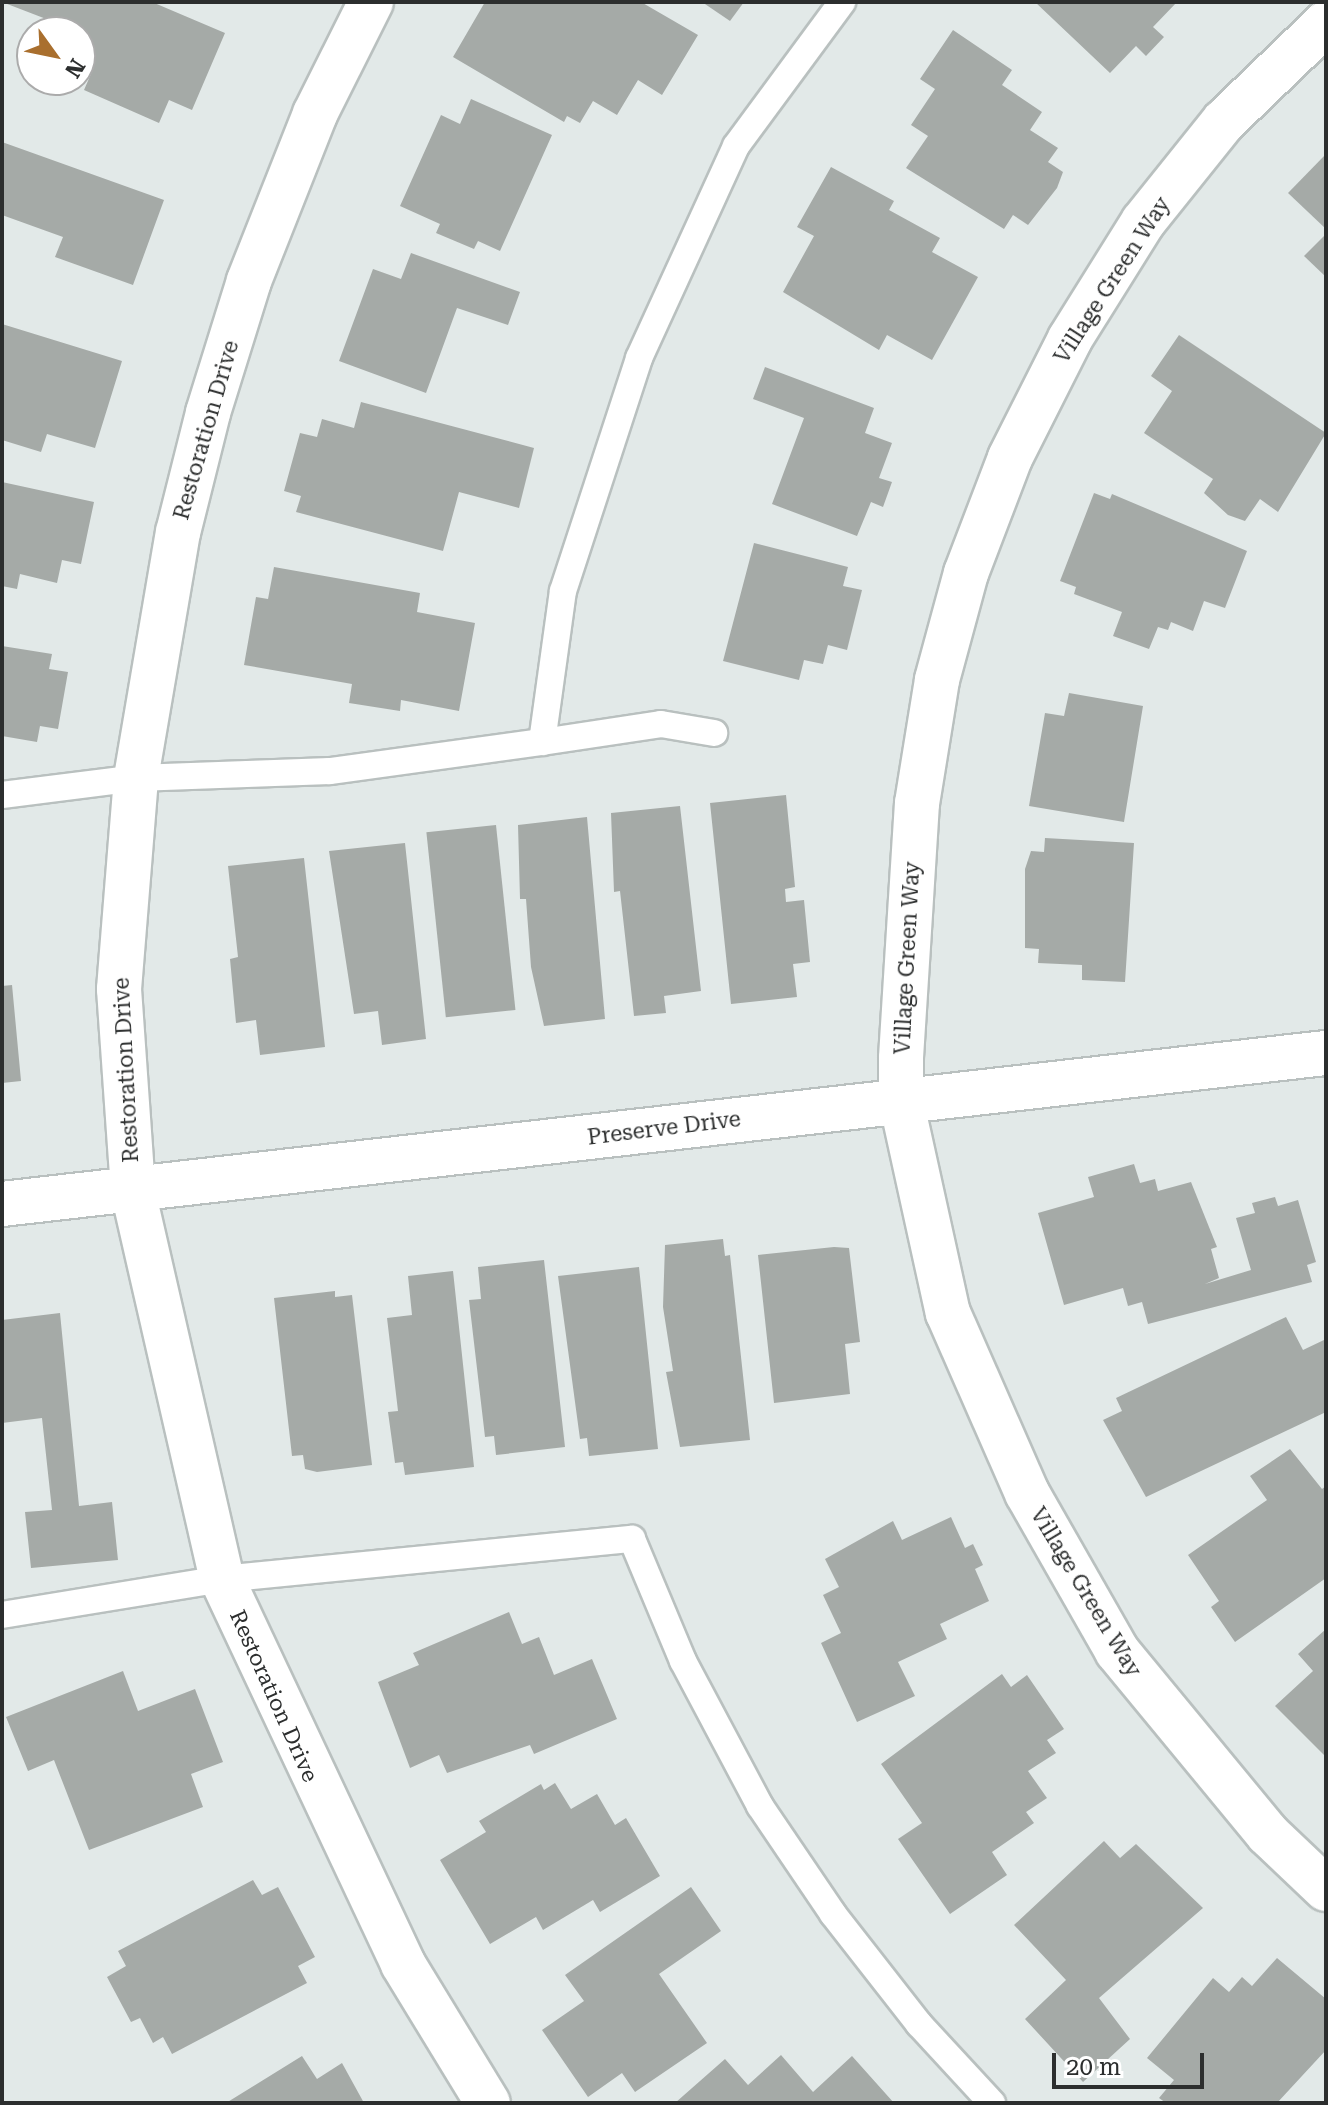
<!DOCTYPE html>
<html>
<head>
<meta charset="utf-8">
<style>
  body { margin:0 }
  #map { position:relative; width:1328px; height:2105px; overflow:hidden; background:#e2e9e8; font-family:"Roboto Serif",serif }
  div>[style] { position:absolute }
  [style*='--x'] { left:calc(var(--x)*1px); top:calc(var(--y)*1px); width:calc(var(--w)*1px); rotate:calc(var(--a)*1deg) }
  .building>* { inset:0; background:#a5aaa7; transform-origin:0 0 }
  .roads { filter:drop-shadow(2px 0 #b9c0bf) drop-shadow(-2px 0 #b9c0bf) drop-shadow(0 2px #b9c0bf) drop-shadow(0 -2px #b9c0bf) }
  .service>* { height:26px; margin:-13px; padding:0 13px; transform-origin:13px; border-radius:13px; background:#fff }
  .minor>* { height:44px; margin:-22px; padding:0 22px; transform-origin:22px; border-radius:22px; background:#fff }
  span { translate:-50% -50%; white-space:nowrap; text-align:center; line-height:1.15; -webkit-text-stroke:6px #fff; paint-order:stroke }
  .street-label { font-size:22px; color:#2c2e2e }
  .frame { position:absolute; inset:0; border:4px solid #2c2e2e; pointer-events:none }
  .north { position:absolute; left:16px; top:16px; width:80px; height:80px; box-sizing:border-box; background:#fff; border:2px solid #ababab; border-radius:50%; rotate:123deg; font-size:22px; font-weight:700; line-height:32px; text-align:center; color:#2c2e2e }
  .north::after { content:''; display:block; margin:auto; width:28px; height:36px; background:#a96f2e; clip-path:polygon(50% 0,100% 100%,50% 72%,0 100%) }
  .scale { position:absolute; left:1052px; top:2053px; width:152px; height:36px; box-sizing:border-box; border:4px solid #2c2e2e; border-top:0; padding-left:10px; font-size:24px; line-height:28px; white-space:nowrap; color:#2c2e2e; -webkit-text-stroke:6px #fff; paint-order:stroke }
</style>
</head>
<body>
<div id="map">
  <div class="building">
    <div style="clip-path:polygon(2px 2px,152px 2px,225px 33px,192px 110px,169px 100px,159px 123px,84px 90px,94px 67px,80px 62px,80px 32px)"></div>
    <div style="clip-path:polygon(485px 2px,641px 2px,698px 35px,662px 95px,638px 80px,617px 115px,593px 101px,580px 123px,567px 116px,564px 122px,453px 57px)"></div>
    <div style="clip-path:polygon(702px 2px,744px 2px,730px 21px)"></div>
    <div style="clip-path:polygon(1035px 2px,1177px 2px,1153px 27px,1164px 37px,1146px 56px,1136px 46px,1110px 73px)"></div>
    <div style="clip-path:polygon(953px 30px,1012px 70px,1002px 85px,1042px 112px,1030px 130px,1058px 148px,1048px 162px,1063px 172px,1057px 188px,1028px 225px,1013px 215px,1004px 229px,906px 168px,928px 136px,911px 125px,935px 89px,920px 79px)"></div>
    <div style="clip-path:polygon(471px 99px,552px 135px,500px 251px,478px 241px,474px 249px,436px 233px,440px 224px,400px 206px,441px 115px,460px 124px)"></div>
    <div style="clip-path:polygon(2px 142px,164px 200px,133px 285px,55px 257px,63px 237px,2px 215px)"></div>
    <div style="clip-path:polygon(1326px 154px,1326px 229px,1288px 193px)"></div>
    <div style="clip-path:polygon(831px 167px,894px 201px,889px 210px,940px 238px,932px 252px,978px 277px,932px 360px,887px 335px,879px 350px,783px 292px,814px 236px,797px 227px)"></div>
    <div style="clip-path:polygon(1326px 234px,1326px 277px,1304px 256px)"></div>
    <div style="clip-path:polygon(411px 253px,520px 292px,508px 325px,457px 308px,426px 393px,339px 361px,373px 269px,401px 279px)"></div>
    <div style="clip-path:polygon(2px 324px,122px 361px,95px 448px,47px 434px,41px 452px,2px 440px)"></div>
    <div style="clip-path:polygon(1179px 335px,1326px 433px,1278px 512px,1260px 499px,1245px 521px,1228px 515px,1204px 493px,1213px 479px,1144px 433px,1172px 391px,1151px 376px)"></div>
    <div style="clip-path:polygon(765px 367px,874px 408px,865px 433px,892px 443px,879px 478px,892px 482px,883px 507px,871px 502px,857px 536px,772px 504px,804px 418px,753px 399px)"></div>
    <div style="clip-path:polygon(361px 402px,534px 448px,519px 508px,459px 492px,443px 551px,296px 512px,301px 496px,284px 491px,300px 433px,317px 437px,322px 419px,354px 428px)"></div>
    <div style="clip-path:polygon(2px 482px,94px 502px,81px 564px,62px 560px,57px 583px,20px 574px,17px 589px,2px 586px)"></div>
    <div style="clip-path:polygon(1094px 493px,1110px 499px,1112px 494px,1247px 551px,1225px 608px,1204px 601px,1193px 631px,1171px 622px,1168px 630px,1158px 627px,1149px 649px,1113px 636px,1122px 612px,1074px 594px,1076px 587px,1060px 581px)"></div>
    <div style="clip-path:polygon(754px 543px,848px 567px,843px 586px,862px 590px,847px 650px,828px 645px,823px 664px,804px 660px,799px 680px,723px 661px)"></div>
    <div style="clip-path:polygon(274px 567px,420px 593px,417px 612px,475px 623px,459px 711px,401px 700px,400px 711px,349px 703px,352px 684px,244px 665px,256px 597px,268px 599px)"></div>
    <div style="clip-path:polygon(2px 646px,52px 654px,49px 669px,68px 672px,58px 729px,40px 726px,37px 742px,2px 736px)"></div>
    <div style="clip-path:polygon(1069px 693px,1143px 706px,1124px 822px,1029px 806px,1045px 713px,1064px 716px)"></div>
    <div style="clip-path:polygon(786px 795px,795px 887px,785px 889px,786px 902px,804px 900px,810px 962px,793px 964px,797px 997px,731px 1004px,710px 803px)"></div>
    <div style="clip-path:polygon(680px 806px,701px 991px,664px 996px,666px 1013px,634px 1016px,620px 891px,614px 892px,611px 813px)"></div>
    <div style="clip-path:polygon(587px 817px,605px 1019px,544px 1026px,531px 967px,526px 899px,520px 899px,518px 825px)"></div>
    <div style="left:496px;top:825px;width:186px;height:70px;rotate:84deg"></div>
    <div style="clip-path:polygon(1045px 838px,1134px 843px,1125px 982px,1082px 980px,1082px 965px,1038px 963px,1039px 949px,1025px 948px,1025px 869px,1031px 851px,1044px 852px)"></div>
    <div style="clip-path:polygon(405px 843px,426px 1039px,382px 1045px,378px 1011px,354px 1014px,329px 851px)"></div>
    <div style="clip-path:polygon(304px 858px,325px 1047px,260px 1055px,256px 1020px,236px 1023px,230px 959px,238px 957px,228px 866px)"></div>
    <div style="clip-path:polygon(12px 985px,21px 1081px,2px 1083px,2px 986px)"></div>
    <div style="clip-path:polygon(1134px 1164px,1140px 1183px,1155px 1179px,1158px 1191px,1191px 1182px,1217px 1247px,1211px 1249px,1219px 1278px,1205px 1284px,1251px 1270px,1236px 1218px,1255px 1213px,1252px 1203px,1275px 1197px,1278px 1206px,1298px 1200px,1316px 1262px,1307px 1265px,1312px 1282px,1148px 1324px,1142px 1302px,1128px 1306px,1123px 1288px,1064px 1305px,1038px 1213px,1094px 1197px,1088px 1177px)"></div>
    <div style="clip-path:polygon(723px 1239px,725px 1256px,730px 1255px,750px 1440px,680px 1447px,666px 1372px,673px 1371px,663px 1307px,665px 1245px)"></div>
    <div style="clip-path:polygon(834px 1247px,849px 1248px,860px 1342px,845px 1344px,850px 1394px,774px 1403px,758px 1255px)"></div>
    <div style="clip-path:polygon(544px 1260px,565px 1447px,496px 1455px,494px 1436px,485px 1437px,469px 1300px,481px 1299px,478px 1267px)"></div>
    <div style="clip-path:polygon(639px 1267px,658px 1449px,589px 1456px,587px 1438px,580px 1439px,558px 1276px)"></div>
    <div style="clip-path:polygon(453px 1271px,474px 1467px,405px 1475px,403px 1462px,395px 1463px,388px 1412px,398px 1411px,387px 1318px,412px 1315px,408px 1276px)"></div>
    <div style="clip-path:polygon(335px 1291px,335px 1297px,352px 1295px,372px 1465px,317px 1472px,305px 1469px,303px 1455px,292px 1456px,274px 1298px)"></div>
    <div style="clip-path:polygon(60px 1313px,79px 1506px,112px 1502px,118px 1560px,31px 1568px,25px 1512px,52px 1510px,42px 1418px,2px 1423px,2px 1320px)"></div>
    <div style="clip-path:polygon(1286px 1317px,1303px 1350px,1326px 1339px,1326px 1412px,1146px 1497px,1103px 1420px,1122px 1411px,1116px 1398px)"></div>
    <div style="clip-path:polygon(1290px 1449px,1322px 1489px,1326px 1486px,1326px 1578px,1235px 1642px,1211px 1607px,1219px 1601px,1188px 1555px,1267px 1500px,1250px 1476px)"></div>
    <div style="clip-path:polygon(951px 1517px,965px 1548px,973px 1544px,983px 1565px,975px 1569px,989px 1601px,940px 1624px,947px 1639px,898px 1662px,915px 1696px,857px 1722px,821px 1643px,841px 1633px,823px 1595px,839px 1587px,825px 1559px,893px 1521px,902px 1540px)"></div>
    <div style="clip-path:polygon(509px 1612px,522px 1644px,539px 1637px,554px 1675px,592px 1659px,617px 1719px,534px 1754px,530px 1745px,447px 1773px,439px 1755px,410px 1768px,378px 1682px,419px 1665px,413px 1653px)"></div>
    <div style="clip-path:polygon(1326px 1629px,1326px 1757px,1275px 1706px,1313px 1671px,1298px 1654px)"></div>
    <div style="clip-path:polygon(123px 1671px,138px 1711px,195px 1689px,223px 1762px,191px 1774px,203px 1807px,89px 1850px,54px 1760px,28px 1771px,6px 1717px)"></div>
    <div style="clip-path:polygon(1002px 1674px,1011px 1687px,1027px 1675px,1064px 1729px,1047px 1740px,1056px 1753px,1028px 1771px,1047px 1798px,1026px 1812px,1034px 1823px,992px 1852px,1007px 1875px,950px 1914px,898px 1839px,922px 1823px,881px 1764px)"></div>
    <div style="clip-path:polygon(555px 1783px,571px 1809px,597px 1794px,615px 1825px,626px 1818px,660px 1876px,600px 1912px,593px 1900px,543px 1930px,536px 1917px,490px 1944px,440px 1860px,486px 1832px,479px 1821px,541px 1784px,544px 1790px)"></div>
    <div style="clip-path:polygon(1104px 1841px,1120px 1858px,1136px 1844px,1203px 1908px,1099px 1998px,1130px 2039px,1083px 2082px,1025px 2019px,1066px 1980px,1014px 1925px)"></div>
    <div style="clip-path:polygon(253px 1880px,262px 1895px,278px 1887px,315px 1957px,298px 1966px,307px 1983px,172px 2054px,163px 2037px,153px 2043px,140px 2018px,131px 2022px,107px 1977px,126px 1966px,118px 1951px)"></div>
    <div style="clip-path:polygon(691px 1887px,721px 1931px,659px 1974px,707px 2043px,635px 2092px,622px 2073px,588px 2097px,542px 2030px,584px 2001px,565px 1975px)"></div>
    <div style="clip-path:polygon(1277px 1958px,1326px 1999px,1326px 2050px,1277px 2103px,1166px 2103px,1159px 2098px,1174px 2080px,1147px 2058px,1213px 1978px,1229px 1992px,1242px 1977px,1252px 1986px)"></div>
    <div style="clip-path:polygon(781px 2055px,813px 2092px,852px 2056px,894px 2103px,675px 2103px,725px 2059px,748px 2085px)"></div>
    <div style="clip-path:polygon(302px 2056px,317px 2079px,342px 2063px,364px 2103px,226px 2103px)"></div>
  </div>
  <div class="roads">
    <div class="service">
      <div style="--x:542;--y:742;--w:120;--a:-8.6"></div>
      <div style="--x:661;--y:724;--w:54;--a:9.6"></div>
      <div style="--x:2;--y:795;--w:135;--a:-7.2"></div>
      <div style="--x:136;--y:778;--w:194;--a:-2.1"></div>
      <div style="--x:330;--y:771;--w:214;--a:-7.8"></div>
      <div style="--x:542;--y:742;--w:152;--a:-82.1"></div>
      <div style="--x:563;--y:591;--w:245;--a:-71.9"></div>
      <div style="--x:639;--y:358;--w:233;--a:-65.4"></div>
      <div style="--x:736;--y:146;--w:179;--a:-53.6"></div>
      <div style="--x:2;--y:1615;--w:223;--a:-9.3"></div>
      <div style="--x:222;--y:1579;--w:412;--a:-5.6"></div>
      <div style="--x:632;--y:1539;--w:132;--a:67.3"></div>
      <div style="--x:683;--y:1661;--w:164;--a:62"></div>
      <div style="--x:760;--y:1806;--w:130;--a:55.9"></div>
      <div style="--x:833;--y:1914;--w:140;--a:52"></div>
      <div style="--x:919;--y:2024;--w:108;--a:47.3"></div>
    </div>
    <div class="minor">
      <div style="--x:371;--y:2;--w:125;--a:116.6"></div>
      <div style="--x:315;--y:114;--w:180;--a:111.6"></div>
      <div style="--x:249;--y:281;--w:138;--a:107.3"></div>
      <div style="--x:208;--y:413;--w:123;--a:104.1"></div>
      <div style="--x:178;--y:532;--w:250;--a:99.7"></div>
      <div style="--x:136;--y:778;--w:212;--a:94.6"></div>
      <div style="--x:119;--y:989;--w:202;--a:86"></div>
      <div style="--x:133;--y:1191;--w:398;--a:77.1"></div>
      <div style="--x:222;--y:1579;--w:425;--a:64.8"></div>
      <div style="--x:403;--y:1964;--w:163;--a:58.6"></div>
      <div style="--x:1326;--y:23;--w:141;--a:136.1"></div>
      <div style="--x:1224;--y:121;--w:129;--a:128.7"></div>
      <div style="--x:1143;--y:222;--w:138;--a:122"></div>
      <div style="--x:1070;--y:339;--w:133;--a:116.8"></div>
      <div style="--x:1010;--y:458;--w:123;--a:110.9"></div>
      <div style="--x:966;--y:573;--w:111;--a:105.2"></div>
      <div style="--x:937;--y:680;--w:125;--a:99.2"></div>
      <div style="--x:917;--y:803;--w:256;--a:93.6"></div>
      <div style="--x:901;--y:1059;--w:41;--a:90"></div>
      <div style="--x:901;--y:1100;--w:218;--a:77.6"></div>
      <div style="--x:948;--y:1313;--w:197;--a:66.3"></div>
      <div style="--x:1027;--y:1493;--w:182;--a:60.3"></div>
      <div style="--x:1117;--y:1651;--w:237;--a:50.5"></div>
      <div style="--x:1268;--y:1834;--w:80;--a:43.5"></div>
      <div style="--x:2;--y:1204;--w:1333;--a:-6.51"></div>
    </div>
  </div>
  <div class="street-label">
    <span style="left:1112px;top:280px;rotate:-57deg">Village Green Way</span>
    <span style="left:206px;top:430px;rotate:-74deg">Restoration Drive</span>
    <span style="left:907px;top:958px;rotate:-87deg">Village Green Way</span>
    <span style="left:126px;top:1070px;rotate:-93deg">Restoration Drive</span>
    <span style="left:664px;top:1128px;rotate:-7deg">Preserve Drive</span>
    <span style="left:1086px;top:1592px;rotate:59deg">Village Green Way</span>
    <span style="left:274px;top:1696px;rotate:66deg">Restoration Drive</span>
  </div>
  <div class="frame"></div>
  <div class="north">N</div>
  <div class="scale">20 m</div>
</div>
</body>
</html>
